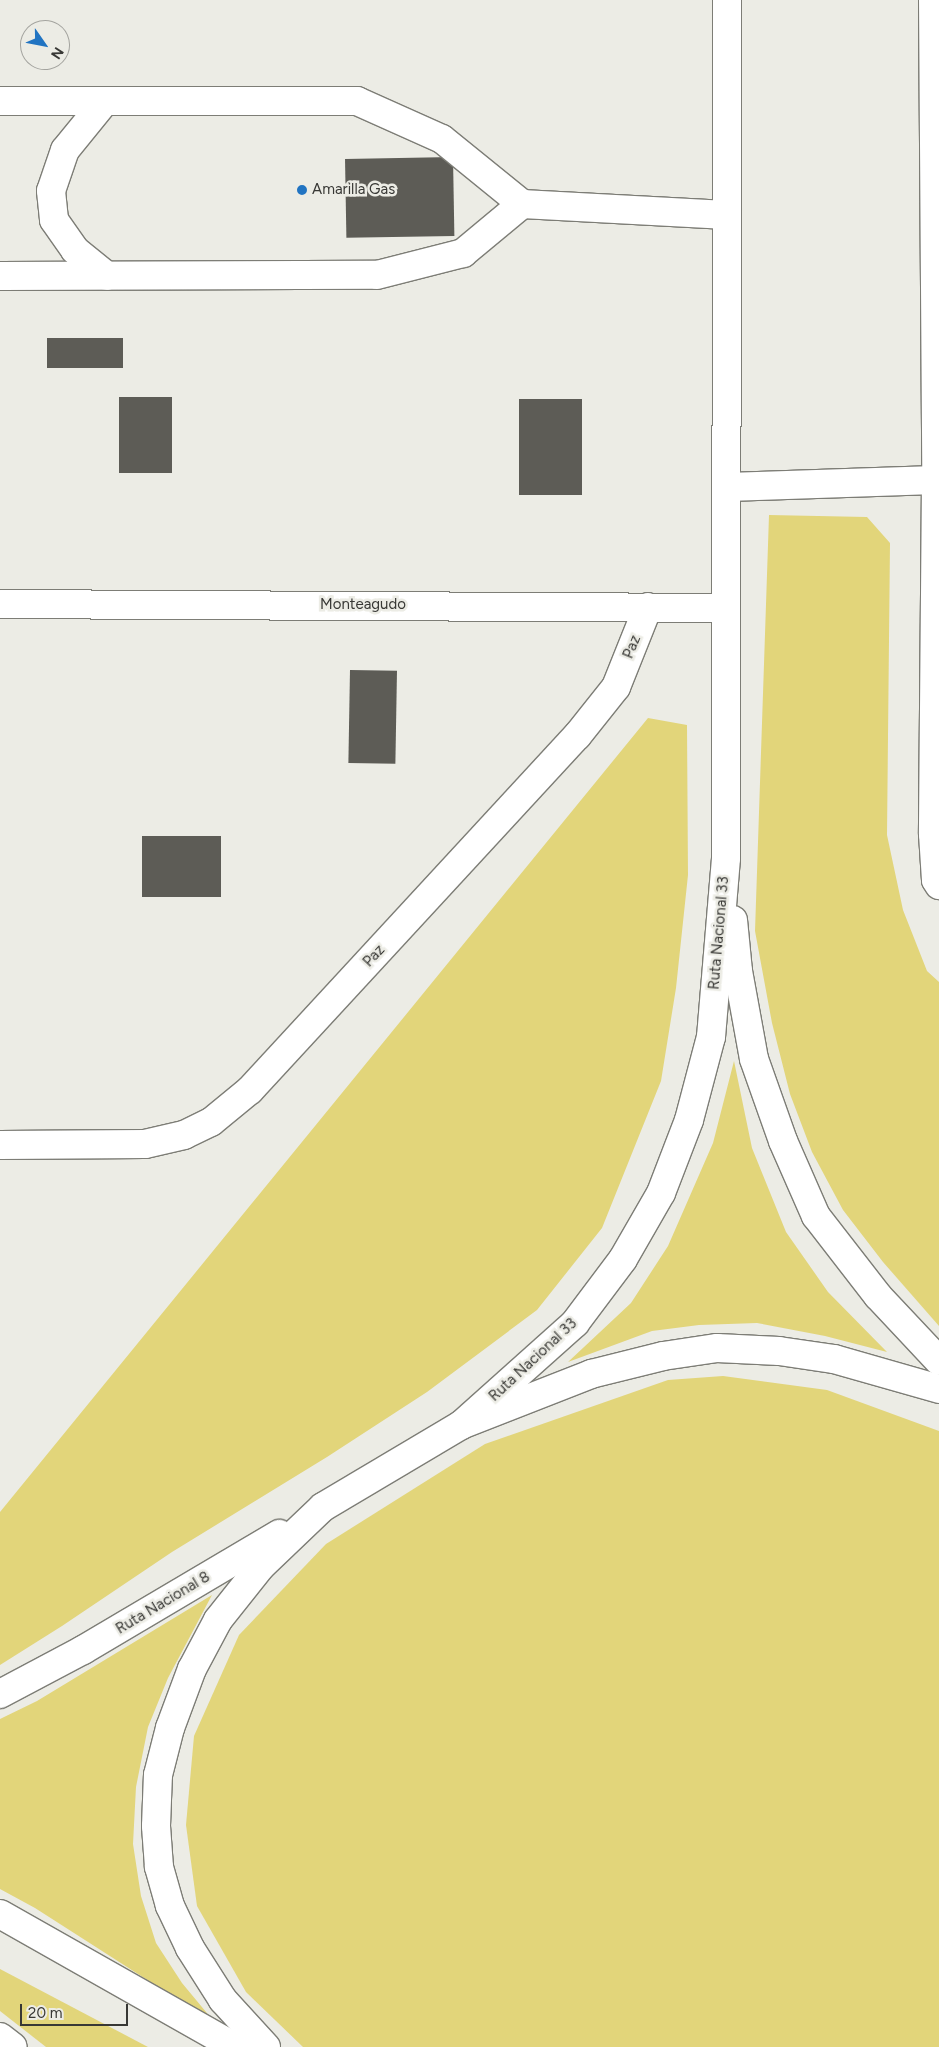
<!DOCTYPE html>
<html>
<head>
<meta charset="utf-8">
<style>
  body { margin:0 }
  #map { position:relative; width:939px; height:2047px; overflow:hidden; background:#ecece5; font-family:Figtree,sans-serif }
  div>[style] { position:absolute }
  [style*='--x'] { left:calc(var(--x)*1px); top:calc(var(--y)*1px); width:calc(var(--w)*1px); rotate:calc(var(--a)*1deg) }
  .green>* { inset:0; background:#e2d57a }
  .building>* { inset:0; background:#5d5c56; transform-origin:0 0 }
  .roads { filter:drop-shadow(1px 0 #7d7d76) drop-shadow(-1px 0 #7d7d76) drop-shadow(0 1px #7d7d76) drop-shadow(0 -1px #7d7d76) }
  .minor>* { height:28px; margin:-14px; padding:0 14px; transform-origin:14px; border-radius:14px; background:#fff }
  .highway>* { height:28px; margin:-14px; padding:0 14px; transform-origin:14px; border-radius:14px; background:#fff }
  .dots>* { width:14px; height:14px; translate:-50% -50%; box-sizing:border-box; border:2px solid #ecece5; border-radius:50% }
  span { translate:-50% -50%; white-space:nowrap; text-align:center; line-height:1.15; -webkit-text-stroke:5px #ecece5; paint-order:stroke }
  .poi-label { font-size:15px; color:#383835 }
  .left { translate:0 -50%; text-align:left }
  .street-label { font-size:15px; color:#383835 }
  .north { position:absolute; left:20px; top:20px; width:50px; height:50px; box-sizing:border-box; background:#ecece5; border:1px solid #a4a49f; border-radius:50%; rotate:123deg; font-size:14px; font-weight:700; line-height:20px; text-align:center; color:#383835 }
  .north::after { content:''; display:block; margin:auto; width:18px; height:22px; background:#2174c2; clip-path:polygon(50% 0,100% 100%,50% 72%,0 100%) }
  .scale { position:absolute; left:20px; top:2004px; width:108px; height:22px; box-sizing:border-box; border:2px solid #383835; border-top:0; padding-left:6px; font-size:15px; line-height:18px; white-space:nowrap; color:#383835; -webkit-text-stroke:4px #ecece5; paint-order:stroke }
</style>
</head>
<body>
<div id="map">
  <div class="green">
    <div style="clip-path:polygon(769px 515px,867px 517px,890px 543px,887px 835px,903px 910px,927px 971px,939px 982px,939px 1326px,883px 1262px,843px 1210px,812px 1152px,790px 1094px,772px 1023px,755px 931px)"></div>
    <div style="clip-path:polygon(648px 718px,687px 725px,688px 875px,676px 988px,661px 1081px,602px 1228px,537px 1310px,427px 1392px,327px 1457px,172px 1552px,62px 1626px,0 1665px,0 1512px)"></div>
    <div style="clip-path:polygon(734px 1061px,752px 1148px,786px 1232px,828px 1292px,887px 1352px,825px 1336px,757px 1323px,699px 1325px,652px 1331px,568px 1362px,631px 1303px,668px 1246px,713px 1143px)"></div>
    <div style="clip-path:polygon(723px 1376px,827px 1390px,939px 1431px,939px 2047px,303px 2047px,246px 1992px,197px 1906px,186px 1825px,194px 1736px,239px 1635px,326px 1544px,485px 1444px,668px 1380px)"></div>
    <div style="clip-path:polygon(212px 1595px,168px 1678px,148px 1727px,136px 1787px,133px 1844px,141px 1896px,156px 1943px,182px 1983px,216px 2024px,35px 1908px,0 1889px,0 1719px,37px 1701px)"></div>
    <div style="clip-path:polygon(0 1969px,148px 2047px,46px 2047px,0 2011px)"></div>
  </div>
  <div class="building">
    <div style="left:453px;top:157px;width:79px;height:108px;rotate:89deg"></div>
    <div style="left:47px;top:338px;width:76px;height:30px"></div>
    <div style="left:119px;top:397px;width:53px;height:76px"></div>
    <div style="left:519px;top:399px;width:63px;height:96px"></div>
    <div style="left:350px;top:670px;width:47px;height:93px;rotate:1deg"></div>
    <div style="left:142px;top:836px;width:79px;height:61px"></div>
  </div>
  <div class="roads">
    <div class="minor">
      <div style="--x:933;--y:0;--w:480;--a:89.6"></div>
      <div style="--x:936;--y:480;--w:354;--a:90.5"></div>
      <div style="--x:933;--y:834;--w:46;--a:86.3"></div>
      <div style="--x:936;--y:880;--w:6;--a:59"></div>
      <div style="--x:0;--y:101;--w:357;--a:0"></div>
      <div style="--x:357;--y:101;--w:93;--a:24.1"></div>
      <div style="--x:442;--y:139;--w:103;--a:39.1"></div>
      <div style="--x:522;--y:204;--w:205;--a:3.1"></div>
      <div style="--x:105;--y:101;--w:63;--a:129.2"></div>
      <div style="--x:65;--y:150;--w:43;--a:108.9"></div>
      <div style="--x:51;--y:191;--w:29;--a:84"></div>
      <div style="--x:54;--y:220;--w:37;--a:55"></div>
      <div style="--x:75;--y:250;--w:41;--a:39.1"></div>
      <div style="--x:0;--y:276;--w:377;--a:-0.2"></div>
      <div style="--x:377;--y:275;--w:89;--a:-14.3"></div>
      <div style="--x:463;--y:253;--w:77;--a:-39.7"></div>
      <div style="--x:727;--y:487;--w:209;--a:-1.9"></div>
      <div style="--x:0;--y:604;--w:726;--a:0.32"></div>
      <div style="--x:0;--y:1145;--w:145;--a:-0.4"></div>
      <div style="--x:145;--y:1144;--w:40;--a:-13"></div>
      <div style="--x:184;--y:1135;--w:30;--a:-26"></div>
      <div style="--x:211;--y:1122;--w:50;--a:-39.4"></div>
      <div style="--x:250;--y:1090;--w:482;--a:-47.3"></div>
      <div style="--x:577;--y:736;--w:63;--a:-51.5"></div>
      <div style="--x:616;--y:687;--w:86;--a:-68.2"></div>
      <div style="--x:0;--y:2037;--w:16;--a:38"></div>
    </div>
    <div class="highway">
      <div style="--x:733;--y:920;--w:51;--a:84.4"></div>
      <div style="--x:738;--y:971;--w:89;--a:79.7"></div>
      <div style="--x:754;--y:1059;--w:87;--a:70.5"></div>
      <div style="--x:783;--y:1141;--w:82;--a:66.3"></div>
      <div style="--x:816;--y:1216;--w:101;--a:52.2"></div>
      <div style="--x:878;--y:1296;--w:89;--a:46.8"></div>
      <div style="--x:461;--y:1425;--w:153;--a:-41.8"></div>
      <div style="--x:575;--y:1323;--w:80;--a:-53.1"></div>
      <div style="--x:623;--y:1259;--w:76;--a:-60.1"></div>
      <div style="--x:661;--y:1193;--w:78;--a:-69"></div>
      <div style="--x:689;--y:1120;--w:86;--a:-75.2"></div>
      <div style="--x:711;--y:1037;--w:180;--a:-85.2"></div>
      <div style="--x:726;--y:858;--w:858;--a:-89.93"></div>
      <div style="--x:0;--y:1694;--w:94;--a:-27.9"></div>
      <div style="--x:83;--y:1650;--w:228;--a:-30.6"></div>
      <div style="--x:0;--y:1914;--w:270;--a:29.5"></div>
      <div style="--x:266;--y:2047;--w:64;--a:-132.5"></div>
      <div style="--x:223;--y:2000;--w:62;--a:-122.4"></div>
      <div style="--x:190;--y:1948;--w:47;--a:-115.5"></div>
      <div style="--x:170;--y:1906;--w:41;--a:-105.8"></div>
      <div style="--x:159;--y:1867;--w:41;--a:-94.2"></div>
      <div style="--x:156;--y:1826;--w:51;--a:-87.8"></div>
      <div style="--x:158;--y:1775;--w:49;--a:-75.7"></div>
      <div style="--x:170;--y:1728;--w:63;--a:-69.6"></div>
      <div style="--x:192;--y:1669;--w:55;--a:-62"></div>
      <div style="--x:218;--y:1620;--w:69;--a:-51.5"></div>
      <div style="--x:261;--y:1566;--w:86;--a:-43.6"></div>
      <div style="--x:323;--y:1507;--w:161;--a:-30.7"></div>
      <div style="--x:461;--y:1425;--w:140;--a:-21.4"></div>
      <div style="--x:591;--y:1374;--w:74;--a:-14"></div>
      <div style="--x:663;--y:1356;--w:55;--a:-8.4"></div>
      <div style="--x:717;--y:1348;--w:62;--a:2.8"></div>
      <div style="--x:779;--y:1351;--w:56;--a:8.3"></div>
      <div style="--x:834;--y:1359;--w:109;--a:15.9"></div>
    </div>
  </div>
  <div class="dots">
    <div style="left:302px;top:190px;background:#2174c2"></div>
  </div>
  <div class="poi-label">
    <span class="left" style="left:312px;top:190px">Amarilla Gas</span>
  </div>
  <div class="street-label">
    <span style="left:363px;top:605px">Monteagudo</span>
    <span style="left:632px;top:647px;rotate:-68deg">Paz</span>
    <span style="left:719px;top:933px;rotate:-85deg">Ruta Nacional 33</span>
    <span style="left:374px;top:956px;rotate:-47deg">Paz</span>
    <span style="left:533px;top:1360px;rotate:-43deg">Ruta Nacional 33</span>
    <span style="left:163px;top:1603px;rotate:-31deg">Ruta Nacional 8</span>
  </div>
  <div class="north">N</div>
  <div class="scale">20 m</div>
</div>
</body>
</html>
